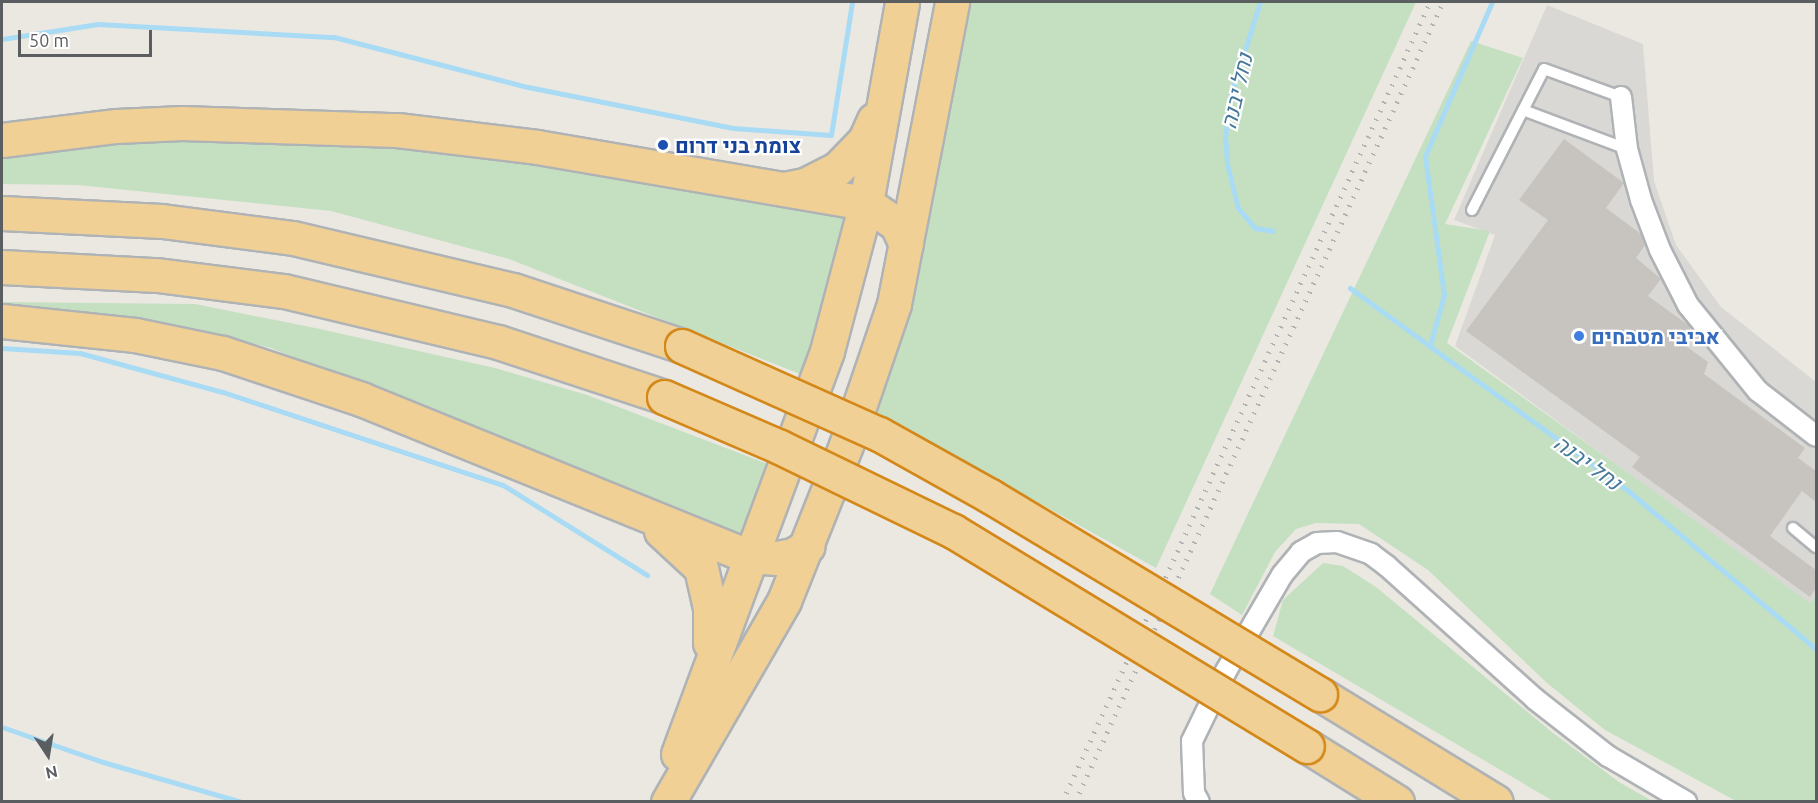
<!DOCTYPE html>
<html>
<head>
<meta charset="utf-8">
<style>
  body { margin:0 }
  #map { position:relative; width:1818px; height:803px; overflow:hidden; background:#ebe8e2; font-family:Ubuntu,Heebo,sans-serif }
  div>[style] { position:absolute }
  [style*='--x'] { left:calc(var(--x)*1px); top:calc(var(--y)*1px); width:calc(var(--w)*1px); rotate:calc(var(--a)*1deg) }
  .industrial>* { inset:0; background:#dad8d4 }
  .green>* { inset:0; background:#c4e0c1 }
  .stream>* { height:5px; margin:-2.5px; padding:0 2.5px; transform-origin:2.5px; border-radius:2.5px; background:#a9dbf5 }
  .building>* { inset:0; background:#c7c3bf }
  .roads { filter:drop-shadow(2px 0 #afb3b6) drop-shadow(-2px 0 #afb3b6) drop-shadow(0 2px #afb3b6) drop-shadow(0 -2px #afb3b6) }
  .lane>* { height:10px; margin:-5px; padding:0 5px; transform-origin:5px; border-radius:5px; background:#fff }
  .street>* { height:20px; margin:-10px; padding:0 10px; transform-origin:10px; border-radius:10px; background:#fff }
  .highway>* { height:33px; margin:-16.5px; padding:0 16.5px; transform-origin:16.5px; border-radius:16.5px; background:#f0d094 }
  .rail>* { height:4.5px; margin-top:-2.25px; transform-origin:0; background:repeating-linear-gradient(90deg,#b0b1b1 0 1.5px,transparent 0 9.5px) }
  .bridges { filter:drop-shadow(2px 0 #d4881a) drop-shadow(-2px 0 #d4881a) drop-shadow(0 2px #d4881a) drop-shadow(0 -2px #d4881a) }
  .highway-bridge>* { height:33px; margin:-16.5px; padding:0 16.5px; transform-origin:16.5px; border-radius:16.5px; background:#f0d094 }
  .dots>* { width:16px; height:16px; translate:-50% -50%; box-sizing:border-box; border:3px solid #fff; border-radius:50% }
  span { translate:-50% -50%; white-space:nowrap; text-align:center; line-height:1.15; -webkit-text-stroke:4.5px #fff; paint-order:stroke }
  .transit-label { font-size:21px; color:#164399; font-weight:700 }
  .left { translate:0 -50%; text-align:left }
  .shop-label { font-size:21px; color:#366cbe; font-weight:700 }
  .water-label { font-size:22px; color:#46789c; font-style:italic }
  .frame { position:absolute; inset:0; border:3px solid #5a5e61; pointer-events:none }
  .north { position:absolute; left:18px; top:725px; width:60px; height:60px; -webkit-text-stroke:4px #fff; paint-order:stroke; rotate:168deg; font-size:16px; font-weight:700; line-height:24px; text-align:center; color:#5a5e61 }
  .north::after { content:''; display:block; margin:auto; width:21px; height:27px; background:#5a5e61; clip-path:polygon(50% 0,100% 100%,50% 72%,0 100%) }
  .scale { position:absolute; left:18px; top:30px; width:134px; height:27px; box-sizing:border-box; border:3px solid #5a5e61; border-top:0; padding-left:8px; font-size:18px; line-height:21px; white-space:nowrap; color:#5a5e61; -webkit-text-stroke:4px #fff; paint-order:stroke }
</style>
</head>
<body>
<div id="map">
  <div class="industrial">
    <div style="clip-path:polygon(1547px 5px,1643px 44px,1654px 181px,1676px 245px,1721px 307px,1816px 382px,1816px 595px,1808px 605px,1455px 346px,1495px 235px,1454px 220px)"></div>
  </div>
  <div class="green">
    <div style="clip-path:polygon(966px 2px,1416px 2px,1156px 568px,870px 409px)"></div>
    <div style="clip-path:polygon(1471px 41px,1523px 58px,1445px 224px,1490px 231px,1447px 343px,1810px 603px,1816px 595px,1816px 801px,1736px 801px,1605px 730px,1547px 683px,1428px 570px,1359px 524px,1316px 523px,1296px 529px,1275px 552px,1242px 615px,1210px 594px)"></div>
    <div style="clip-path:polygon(147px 138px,437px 150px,848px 215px,805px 376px,509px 259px,331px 211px,78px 185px,2px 184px,2px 159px)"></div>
    <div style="clip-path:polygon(2px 302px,195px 304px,320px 329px,495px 368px,587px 395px,768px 464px,745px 542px,271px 348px,193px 328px,2px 313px)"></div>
    <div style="clip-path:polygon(1323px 563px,1343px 566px,1376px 587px,1553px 733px,1619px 782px,1652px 801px,1553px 801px,1273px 636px,1283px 600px)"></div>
  </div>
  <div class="stream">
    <div style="--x:1260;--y:2;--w:100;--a:107.5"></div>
    <div style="--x:1230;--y:97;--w:38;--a:97"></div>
    <div style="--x:1225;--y:135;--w:29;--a:86"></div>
    <div style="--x:1227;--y:164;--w:45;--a:76"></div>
    <div style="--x:1238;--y:208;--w:26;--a:50"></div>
    <div style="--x:1255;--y:228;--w:18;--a:9"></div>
    <div style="--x:2;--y:39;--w:97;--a:-8.9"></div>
    <div style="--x:98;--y:24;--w:236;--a:3.2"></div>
    <div style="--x:334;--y:37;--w:200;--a:14.5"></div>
    <div style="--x:528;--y:87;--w:209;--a:11.3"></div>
    <div style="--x:733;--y:128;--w:98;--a:4.1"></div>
    <div style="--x:831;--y:135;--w:135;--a:-81"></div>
    <div style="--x:1350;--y:288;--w:341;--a:36.1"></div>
    <div style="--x:1626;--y:489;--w:248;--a:40.1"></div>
    <div style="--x:1430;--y:345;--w:52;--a:-74.4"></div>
    <div style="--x:1444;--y:295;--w:140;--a:-97.8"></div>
    <div style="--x:1425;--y:156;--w:168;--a:-66.5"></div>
    <div style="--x:2;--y:348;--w:78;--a:3.7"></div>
    <div style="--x:80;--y:353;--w:148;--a:15.3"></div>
    <div style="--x:223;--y:392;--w:295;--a:18.4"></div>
    <div style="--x:503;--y:485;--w:170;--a:32"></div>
    <div style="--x:2;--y:727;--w:107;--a:19.1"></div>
    <div style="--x:103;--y:762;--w:145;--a:16.1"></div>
  </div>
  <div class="building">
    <div style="clip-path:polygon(1564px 139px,1624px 183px,1606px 208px,1641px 234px,1645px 245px,1636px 258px,1661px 279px,1648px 296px,1691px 327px,1680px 342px,1708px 362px,1704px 374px,1805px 448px,1798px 458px,1816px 471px,1816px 502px,1802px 491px,1770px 536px,1816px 570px,1816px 588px,1810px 597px,1632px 467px,1640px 457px,1466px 331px,1548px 220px,1519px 200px)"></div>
  </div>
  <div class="roads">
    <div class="lane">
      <div style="--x:1523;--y:110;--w:111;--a:20.6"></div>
      <div style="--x:1472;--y:210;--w:158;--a:-62.9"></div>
      <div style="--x:1544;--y:69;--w:82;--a:20"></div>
      <div style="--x:1793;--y:528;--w:30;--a:40"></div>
    </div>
    <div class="street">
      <div style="--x:1621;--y:97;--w:52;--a:83.4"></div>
      <div style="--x:1627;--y:149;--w:53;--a:74.6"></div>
      <div style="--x:1641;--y:200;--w:53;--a:69.2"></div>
      <div style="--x:1660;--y:250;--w:62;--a:63"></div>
      <div style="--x:1688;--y:305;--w:111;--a:50.9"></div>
      <div style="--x:1758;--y:391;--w:73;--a:37.8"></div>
      <div style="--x:1199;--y:802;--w:10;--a:-119"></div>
      <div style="--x:1194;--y:793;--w:52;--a:-92.2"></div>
      <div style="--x:1192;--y:741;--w:78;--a:-64.1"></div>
      <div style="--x:1226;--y:671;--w:111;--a:-59.7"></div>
      <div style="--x:1282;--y:575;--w:30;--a:-50"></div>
      <div style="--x:1301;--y:552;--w:18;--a:-29"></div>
      <div style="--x:1317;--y:543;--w:20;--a:-3"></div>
      <div style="--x:1337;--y:542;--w:36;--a:19"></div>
      <div style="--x:1371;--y:554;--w:20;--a:37"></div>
      <div style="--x:1387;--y:566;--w:199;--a:41.9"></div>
      <div style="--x:1535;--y:699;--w:93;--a:38"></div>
      <div style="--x:1608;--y:756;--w:91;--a:30.5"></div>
    </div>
    <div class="highway">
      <div style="--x:2;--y:140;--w:115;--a:-7"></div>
      <div style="--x:116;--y:126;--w:66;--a:-2.6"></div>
      <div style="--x:182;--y:123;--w:215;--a:1.9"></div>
      <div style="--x:397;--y:130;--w:141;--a:6.9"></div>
      <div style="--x:537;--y:147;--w:334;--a:9.7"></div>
      <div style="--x:866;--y:203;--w:38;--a:35"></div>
      <div style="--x:897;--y:225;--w:21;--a:65"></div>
      <div style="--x:784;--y:189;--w:21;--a:-11"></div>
      <div style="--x:805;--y:185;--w:37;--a:-27"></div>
      <div style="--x:838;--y:168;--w:39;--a:-46"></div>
      <div style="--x:865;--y:140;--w:22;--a:-66"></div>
      <div style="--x:2;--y:213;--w:160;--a:2.9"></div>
      <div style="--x:162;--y:221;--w:132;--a:7.4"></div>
      <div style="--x:293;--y:238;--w:226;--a:13.3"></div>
      <div style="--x:513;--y:290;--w:178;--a:18.3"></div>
      <div style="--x:2;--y:267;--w:155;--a:3"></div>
      <div style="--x:157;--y:275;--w:128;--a:7.2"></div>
      <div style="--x:284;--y:291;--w:220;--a:13.4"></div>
      <div style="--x:498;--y:342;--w:175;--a:18.3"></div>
      <div style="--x:2;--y:321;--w:134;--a:6"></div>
      <div style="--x:135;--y:335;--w:90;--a:11.6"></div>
      <div style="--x:223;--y:353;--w:145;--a:18.4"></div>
      <div style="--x:361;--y:399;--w:418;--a:22.1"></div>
      <div style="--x:748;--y:556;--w:29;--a:4"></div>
      <div style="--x:777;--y:558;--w:16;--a:-11"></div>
      <div style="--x:793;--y:555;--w:17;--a:-31"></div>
      <div style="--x:661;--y:531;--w:54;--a:42.8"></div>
      <div style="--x:701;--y:568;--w:41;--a:77.3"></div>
      <div style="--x:710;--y:608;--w:35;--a:90"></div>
      <div style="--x:1320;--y:694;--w:206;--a:31.5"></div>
      <div style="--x:1307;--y:746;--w:106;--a:31.9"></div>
      <div style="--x:678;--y:754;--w:430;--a:-69.7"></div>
      <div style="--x:827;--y:351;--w:153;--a:-75.2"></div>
      <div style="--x:866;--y:203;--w:204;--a:-79.8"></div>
      <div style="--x:668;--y:802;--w:232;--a:-60"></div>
      <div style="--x:784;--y:601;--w:168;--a:-68.3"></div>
      <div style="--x:846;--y:445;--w:149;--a:-71.2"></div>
      <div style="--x:894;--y:304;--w:308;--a:-79.1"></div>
    </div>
  </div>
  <div class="rail">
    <div style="--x:1062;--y:802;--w:881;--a:-65.3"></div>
    <div style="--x:1075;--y:802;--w:881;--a:-65.3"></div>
  </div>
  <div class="bridges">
    <div class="highway-bridge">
      <div style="--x:682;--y:346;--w:216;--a:24.1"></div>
      <div style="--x:879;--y:434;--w:127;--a:29.2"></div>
      <div style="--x:990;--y:496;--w:385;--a:31"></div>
      <div style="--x:664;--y:397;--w:126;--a:23.3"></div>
      <div style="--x:780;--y:447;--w:192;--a:25.9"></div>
      <div style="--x:953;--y:531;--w:414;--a:31.3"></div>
    </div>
  </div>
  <div class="dots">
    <div style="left:663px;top:145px;background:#1a4fb4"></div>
    <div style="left:1579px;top:336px;background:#3f7fe0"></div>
  </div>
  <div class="transit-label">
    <span class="left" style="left:675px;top:145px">צומת בני דרום</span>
  </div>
  <div class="shop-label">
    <span class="left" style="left:1591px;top:336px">אביבי מטבחים</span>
  </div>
  <div class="water-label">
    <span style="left:1236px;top:91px;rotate:-77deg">נחל יבנה</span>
    <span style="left:1588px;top:462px;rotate:36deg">נחל יבנה</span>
  </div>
  <div class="frame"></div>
  <div class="north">N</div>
  <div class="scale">50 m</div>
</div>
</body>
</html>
